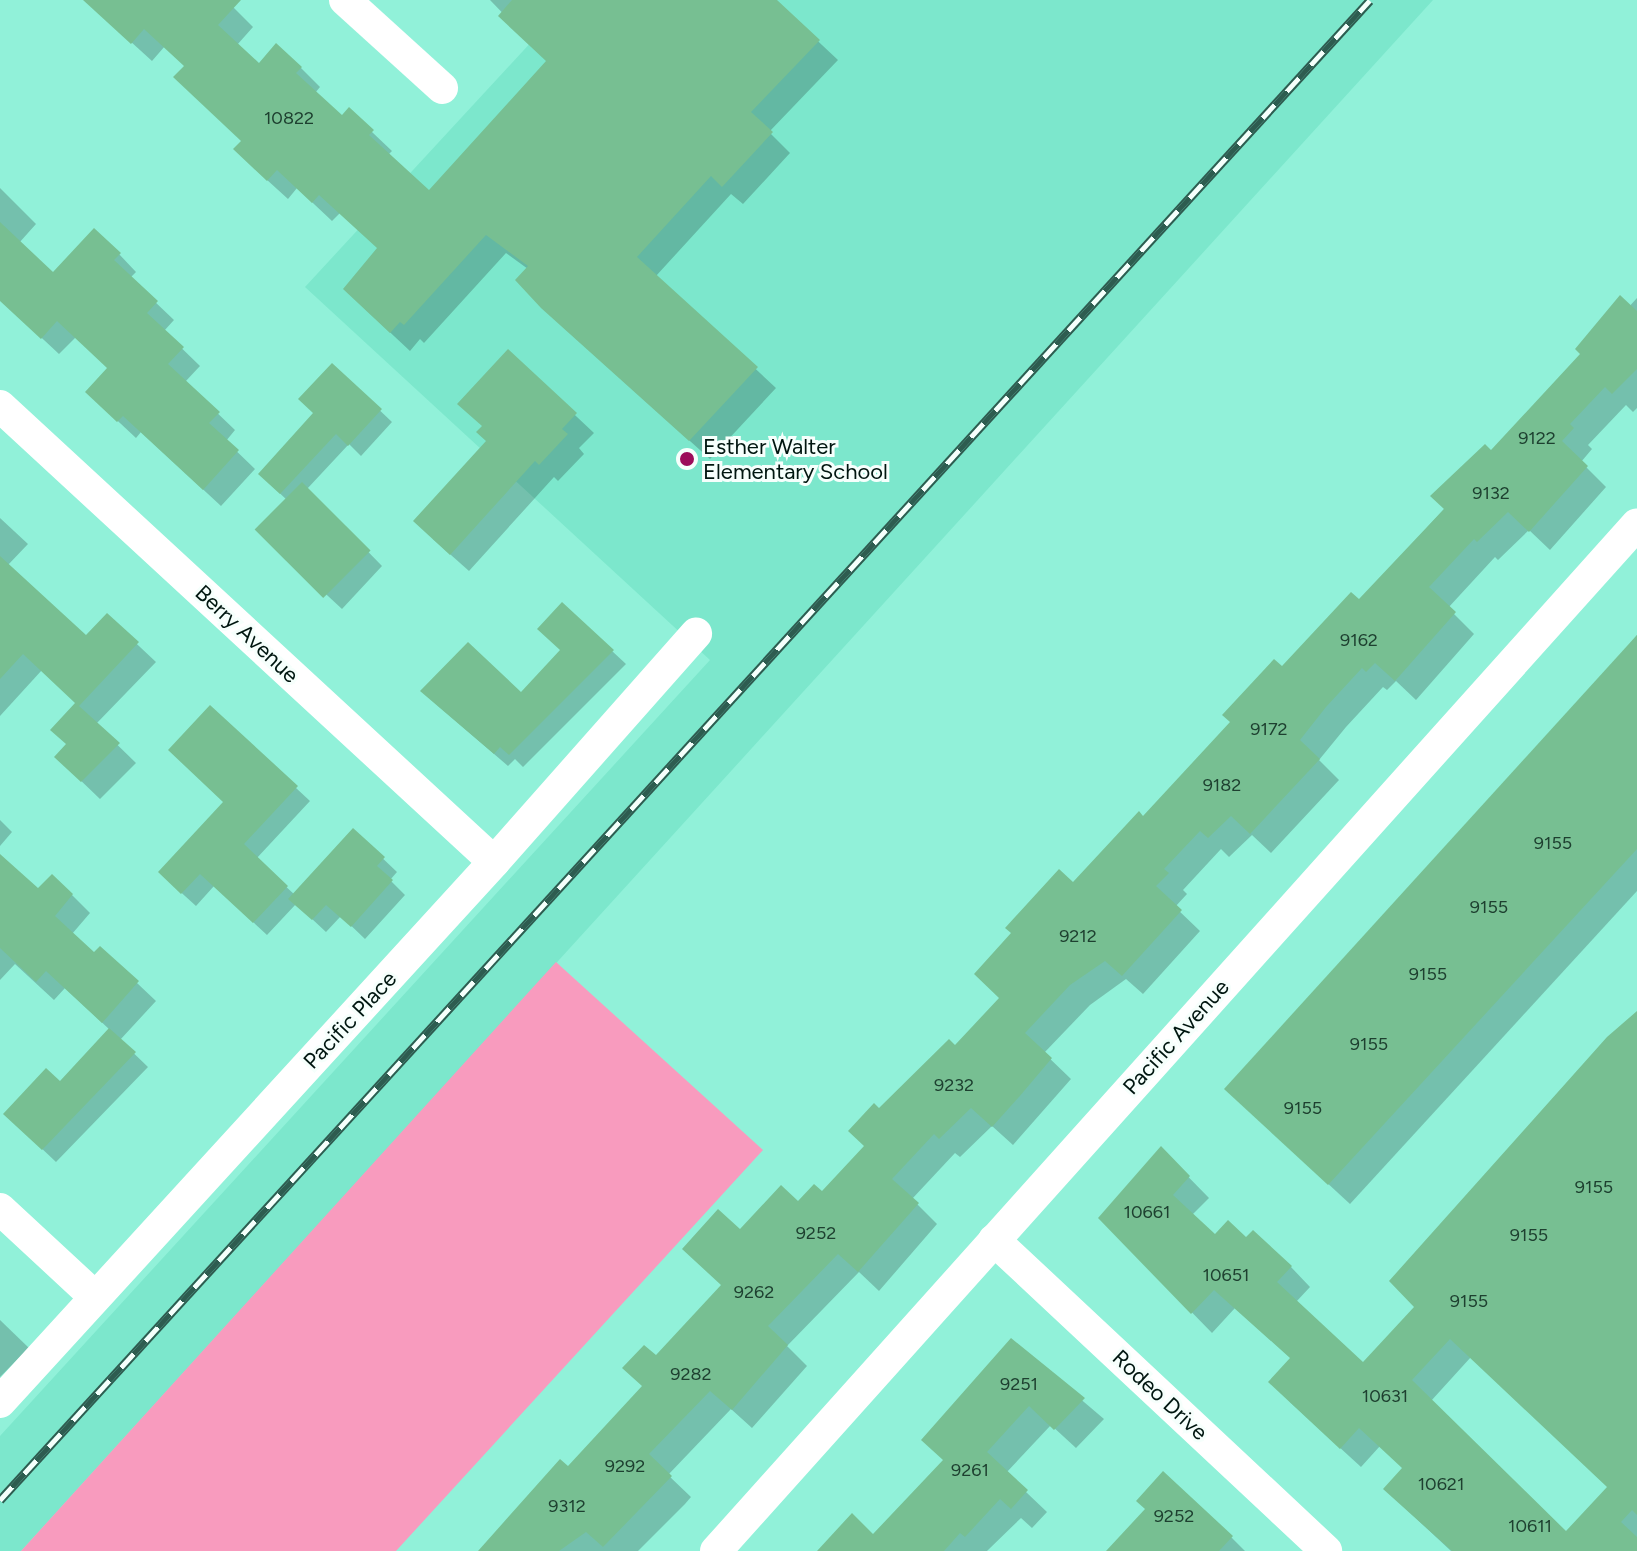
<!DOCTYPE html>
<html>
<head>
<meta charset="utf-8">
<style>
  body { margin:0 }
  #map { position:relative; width:1637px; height:1551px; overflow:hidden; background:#91f1d9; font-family:Figtree,sans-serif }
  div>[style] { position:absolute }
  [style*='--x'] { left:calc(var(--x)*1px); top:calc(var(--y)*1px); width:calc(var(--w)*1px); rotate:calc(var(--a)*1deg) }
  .built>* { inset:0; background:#7ce7cc }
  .green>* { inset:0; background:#f89bbe }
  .shadow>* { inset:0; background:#0003 }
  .building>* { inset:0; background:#77bf92; transform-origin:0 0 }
  .street>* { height:32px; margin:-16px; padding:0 16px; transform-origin:16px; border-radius:16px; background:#fff }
  .rail>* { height:9px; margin-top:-4.5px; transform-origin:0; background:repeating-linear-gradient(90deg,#f6fffc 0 18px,#2e5c50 0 36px); box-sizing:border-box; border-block:2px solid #2e5c50 }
  .dots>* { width:22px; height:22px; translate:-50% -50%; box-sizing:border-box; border:4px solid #f6fffc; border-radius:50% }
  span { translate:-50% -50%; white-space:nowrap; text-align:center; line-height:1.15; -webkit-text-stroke:6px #f6fffc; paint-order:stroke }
  .number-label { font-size:18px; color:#1e4030 }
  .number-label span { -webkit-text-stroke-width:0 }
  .poi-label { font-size:22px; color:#001610 }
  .left { translate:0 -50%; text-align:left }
  .street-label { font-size:22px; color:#001610 }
</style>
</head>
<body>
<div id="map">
  <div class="built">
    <div style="clip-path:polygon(570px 0,1433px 0,21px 1551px,0 1551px,0 1436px,710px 660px,305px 287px)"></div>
  </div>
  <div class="green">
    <div style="clip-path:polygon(556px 962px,763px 1150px,396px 1551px,21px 1551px)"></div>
  </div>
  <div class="shadow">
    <div style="clip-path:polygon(85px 0,226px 0,253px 27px,237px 45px,259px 65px,301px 68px,320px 87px,315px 93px,342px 117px,372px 132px,392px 151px,388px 155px,429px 192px,549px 61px,490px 0,774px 0,838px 60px,769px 132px,790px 153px,743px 204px,731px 194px,656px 276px,776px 388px,710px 459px,563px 327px,528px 269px,506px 253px,424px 343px,420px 339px,410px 351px,364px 308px,379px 249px,340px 213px,332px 221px,297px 188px,288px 199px,255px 169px,243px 141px,186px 66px,165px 46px,152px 61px)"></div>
    <div style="clip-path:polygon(0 188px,36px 224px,19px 243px,53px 275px,119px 254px,136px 272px,130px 278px,174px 320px,164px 331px,200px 366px,185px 382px,235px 430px,226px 441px,255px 469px,221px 506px,141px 432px,136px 438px,105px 409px,110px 369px,76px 337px,59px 354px,0 299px)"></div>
    <div style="clip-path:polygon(1637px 298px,1637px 408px,1633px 412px,1626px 405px,1588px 445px,1592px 449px,1581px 462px,1606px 487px,1550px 550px,1529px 530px,1498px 560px,1495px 557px,1448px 608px,1474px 634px,1416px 700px,1396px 681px,1387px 690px,1383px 687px,1346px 727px,1319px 760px,1339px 780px,1271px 853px,1252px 835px,1229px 857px,1221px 849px,1183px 890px,1187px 894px,1175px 907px,1200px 931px,1143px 994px,1126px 979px,1090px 1005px,1044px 1053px,1071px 1079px,1013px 1145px,992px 1126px,960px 1157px,955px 1153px,912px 1199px,937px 1224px,879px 1291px,859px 1272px,787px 1346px,807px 1366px,752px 1428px,731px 1409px,668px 1475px,691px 1497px,685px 1504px,638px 1551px,479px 1551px,568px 1469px,644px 1387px,656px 1358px,723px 1285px,740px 1232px,822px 1194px,866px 1146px,879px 1111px,955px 1048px,1001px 998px,1073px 885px,1143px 818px,1282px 669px,1359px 602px)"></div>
    <div style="clip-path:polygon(508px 352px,594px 433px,579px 448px,584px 454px,558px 481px,554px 477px,469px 571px,433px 539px,488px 441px,484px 427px)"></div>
    <div style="clip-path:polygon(332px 365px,392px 422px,361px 456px,349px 444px,307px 489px,382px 566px,342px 609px,273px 545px,288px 501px,272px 486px,315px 413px)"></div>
    <div style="clip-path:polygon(0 518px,28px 544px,7px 566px,86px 638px,107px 616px,156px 662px,96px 724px,136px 763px,100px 799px,75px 775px,68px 745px,77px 703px,42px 670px,0 716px)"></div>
    <div style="clip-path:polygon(1637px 635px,1637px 891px,1350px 1204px,1247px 1109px)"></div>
    <div style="clip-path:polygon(612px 651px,626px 664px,523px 767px,515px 759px,508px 766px,436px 704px,521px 695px)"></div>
    <div style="clip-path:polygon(210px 708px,310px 801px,256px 859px,295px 895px,354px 831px,397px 872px,390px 880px,405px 895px,365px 939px,341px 916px,326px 932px,296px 904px,267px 935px,214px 886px,196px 906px,174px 886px,226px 802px)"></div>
    <div style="clip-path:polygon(0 820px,12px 832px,0 846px)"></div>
    <div style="clip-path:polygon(0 856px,38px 891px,72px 895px,90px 913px,72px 934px,94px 955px,100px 948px,156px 1001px,120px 1040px,148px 1067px,56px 1162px,19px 1127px,110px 1030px,65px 988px,54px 1000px,15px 964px,0 980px)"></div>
    <div style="clip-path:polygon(evenodd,1637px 1033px,1637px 1551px,1451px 1551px,1406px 1509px,1404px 1469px,1380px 1446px,1361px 1467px,1290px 1402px,1292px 1359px,1235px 1308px,1212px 1333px,1100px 1218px,1161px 1149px,1209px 1198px,1192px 1215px,1216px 1237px,1246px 1240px,1291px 1267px,1310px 1287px,1296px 1302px,1363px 1365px,1417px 1307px,1637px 1033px,1471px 1357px,1609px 1488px,1566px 1534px,1431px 1401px,1471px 1357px)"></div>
    <div style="clip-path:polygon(0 1320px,29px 1348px,0 1377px)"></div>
    <div style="clip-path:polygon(1011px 1340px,1104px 1419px,1076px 1448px,1051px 1425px,1006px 1473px,1047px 1512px,1032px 1528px,1021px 1518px,987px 1551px,820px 1551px,873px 1536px,945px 1461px)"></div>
    <div style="clip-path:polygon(1164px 1474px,1232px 1538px,1245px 1551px,1108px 1551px,1147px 1509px)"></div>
  </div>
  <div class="building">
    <div style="clip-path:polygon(83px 0,241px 0,218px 25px,259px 63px,276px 43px,302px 67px,296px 73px,342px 115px,349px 107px,374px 130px,369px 135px,429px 190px,546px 61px,498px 16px,512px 0,777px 0,820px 40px,751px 112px,773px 132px,722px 187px,711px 176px,637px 257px,758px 367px,689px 441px,541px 308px,515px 280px,528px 266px,486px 235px,404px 325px,400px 322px,390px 333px,343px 289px,377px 248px,319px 195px,312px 203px,277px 170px,267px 181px,233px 149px,241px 141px,173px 77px,184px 66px,144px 29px,131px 44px)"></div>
    <div style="clip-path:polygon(0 222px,53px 272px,94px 228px,121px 253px,114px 260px,158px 301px,147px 313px,184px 347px,168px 364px,220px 412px,209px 423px,239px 450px,203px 490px,123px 416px,117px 422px,85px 392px,107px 368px,57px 321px,41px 339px,0 301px)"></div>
    <div style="clip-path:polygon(1620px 295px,1637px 311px,1637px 369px,1612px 394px,1605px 387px,1570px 424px,1574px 428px,1562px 441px,1588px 466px,1529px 532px,1508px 512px,1477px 542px,1474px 539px,1429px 587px,1456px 612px,1395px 681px,1375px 663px,1366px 672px,1362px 668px,1326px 707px,1300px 740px,1320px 759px,1250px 834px,1231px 816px,1208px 838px,1200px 831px,1164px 869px,1169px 873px,1156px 886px,1182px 910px,1122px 976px,1105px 961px,1070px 985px,1025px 1033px,1052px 1058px,1019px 1097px,992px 1127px,971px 1108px,939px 1139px,934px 1134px,892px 1179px,919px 1203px,858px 1272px,838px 1254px,768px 1326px,788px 1345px,732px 1410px,710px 1391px,649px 1454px,672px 1476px,603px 1547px,586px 1532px,559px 1551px,478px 1551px,560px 1459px,568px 1466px,642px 1386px,622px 1368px,644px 1345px,656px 1355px,721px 1285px,682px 1249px,718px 1209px,740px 1229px,781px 1185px,798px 1201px,814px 1184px,822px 1191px,864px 1146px,848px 1131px,874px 1103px,879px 1108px,949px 1039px,955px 1045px,999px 998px,974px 974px,1011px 933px,1005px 928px,1059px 869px,1073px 882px,1139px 811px,1143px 816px,1230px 722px,1222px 715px,1274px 659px,1282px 666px,1351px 592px,1359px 599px,1444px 509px,1430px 496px,1485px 444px,1491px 450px,1580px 354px,1575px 349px)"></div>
    <div style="clip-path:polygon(508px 349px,577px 413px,562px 429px,568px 434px,539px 465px,535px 461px,450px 555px,413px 521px,486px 441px,476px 432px,482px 426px,457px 404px)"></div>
    <div style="clip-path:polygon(332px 363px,382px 409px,348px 446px,336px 434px,280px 494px,258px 474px,313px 413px,298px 399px)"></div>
    <div style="left:302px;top:482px;width:97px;height:67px;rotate:45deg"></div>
    <div style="clip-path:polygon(0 556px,86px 635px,107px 613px,139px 642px,79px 706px,120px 743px,81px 782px,54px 757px,66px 744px,50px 730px,75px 703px,23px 654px,0 679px)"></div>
    <div style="clip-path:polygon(562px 602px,614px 650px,509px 755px,500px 747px,494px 754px,420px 691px,468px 642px,521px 692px,560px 650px,537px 629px)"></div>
    <div style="clip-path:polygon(1637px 635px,1637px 849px,1328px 1185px,1224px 1089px)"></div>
    <div style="clip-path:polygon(210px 705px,298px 786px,244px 844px,288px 886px,253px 923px,200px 874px,181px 894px,158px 872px,223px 802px,168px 750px)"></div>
    <div style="clip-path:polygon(353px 828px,385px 857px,377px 866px,393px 880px,351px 927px,326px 905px,312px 920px,288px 899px)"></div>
    <div style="clip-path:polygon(0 854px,38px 888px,52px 874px,73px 894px,55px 916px,94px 952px,100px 946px,139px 981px,102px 1023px,46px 971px,36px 982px,0 948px)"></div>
    <div style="clip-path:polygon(evenodd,1637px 1011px,1637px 1515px,1632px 1510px,1621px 1522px,1637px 1537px,1637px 1551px,1452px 1551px,1383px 1489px,1402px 1468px,1359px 1428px,1340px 1449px,1268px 1382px,1290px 1358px,1214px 1290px,1191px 1314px,1098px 1218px,1161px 1146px,1190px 1176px,1173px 1195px,1215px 1234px,1228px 1220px,1246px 1237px,1253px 1230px,1292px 1266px,1277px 1282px,1363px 1362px,1414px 1307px,1389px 1281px,1607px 1037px,1637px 1011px,1450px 1339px,1607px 1487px,1566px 1531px,1412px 1380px,1450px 1339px)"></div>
    <div style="clip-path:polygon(109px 1028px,136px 1052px,42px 1150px,3px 1114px,46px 1068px,60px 1081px)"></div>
    <div style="clip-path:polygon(1011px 1338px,1085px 1398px,1054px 1430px,1029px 1406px,987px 1452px,1028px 1490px,1011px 1509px,1000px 1499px,965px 1537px,960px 1533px,944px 1551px,817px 1551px,852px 1513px,873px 1534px,943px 1460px,921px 1440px)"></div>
    <div style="clip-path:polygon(1163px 1471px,1233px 1536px,1219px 1551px,1106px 1551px,1145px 1509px,1136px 1501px)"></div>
  </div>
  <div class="street">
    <div style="--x:345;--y:0;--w:131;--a:42.2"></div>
    <div style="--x:0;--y:406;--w:672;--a:42.71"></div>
    <div style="--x:0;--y:1209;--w:129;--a:42.8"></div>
    <div style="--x:994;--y:1240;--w:455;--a:43.1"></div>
    <div style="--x:0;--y:1402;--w:732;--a:-47.55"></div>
    <div style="--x:494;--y:862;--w:305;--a:-48.5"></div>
    <div style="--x:716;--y:1551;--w:1379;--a:-48.11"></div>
  </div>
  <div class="rail">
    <div style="--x:0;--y:1500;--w:2031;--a:-47.59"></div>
  </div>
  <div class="dots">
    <div style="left:687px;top:459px;background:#9c0d5b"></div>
  </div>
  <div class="number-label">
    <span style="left:289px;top:118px">10822</span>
    <span style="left:1537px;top:438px">9122</span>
    <span style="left:1491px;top:493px">9132</span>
    <span style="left:1359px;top:640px">9162</span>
    <span style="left:1269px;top:729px">9172</span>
    <span style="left:1222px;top:785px">9182</span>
    <span style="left:1553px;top:843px">9155</span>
    <span style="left:1489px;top:907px">9155</span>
    <span style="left:1078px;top:936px">9212</span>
    <span style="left:1428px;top:974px">9155</span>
    <span style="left:1369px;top:1044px">9155</span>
    <span style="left:954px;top:1085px">9232</span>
    <span style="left:1303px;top:1108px">9155</span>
    <span style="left:1594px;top:1187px">9155</span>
    <span style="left:1147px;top:1212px">10661</span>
    <span style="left:816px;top:1233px">9252</span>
    <span style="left:1529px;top:1235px">9155</span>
    <span style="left:1226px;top:1275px">10651</span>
    <span style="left:754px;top:1292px">9262</span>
    <span style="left:1469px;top:1301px">9155</span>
    <span style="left:691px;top:1374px">9282</span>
    <span style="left:1019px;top:1384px">9251</span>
    <span style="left:1385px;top:1396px">10631</span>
    <span style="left:625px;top:1466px">9292</span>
    <span style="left:970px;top:1470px">9261</span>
    <span style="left:1441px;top:1484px">10621</span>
    <span style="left:567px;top:1506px">9312</span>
    <span style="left:1174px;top:1516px">9252</span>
    <span style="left:1530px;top:1526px">10611</span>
  </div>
  <div class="poi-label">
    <span class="left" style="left:703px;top:459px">Esther Walter<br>Elementary School</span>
  </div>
  <div class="street-label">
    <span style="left:247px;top:634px;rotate:43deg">Berry Avenue</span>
    <span style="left:350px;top:1020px;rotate:-47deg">Pacific Place</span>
    <span style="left:1176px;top:1037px;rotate:-48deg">Pacific Avenue</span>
    <span style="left:1160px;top:1395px;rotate:43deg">Rodeo Drive</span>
  </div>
</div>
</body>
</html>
